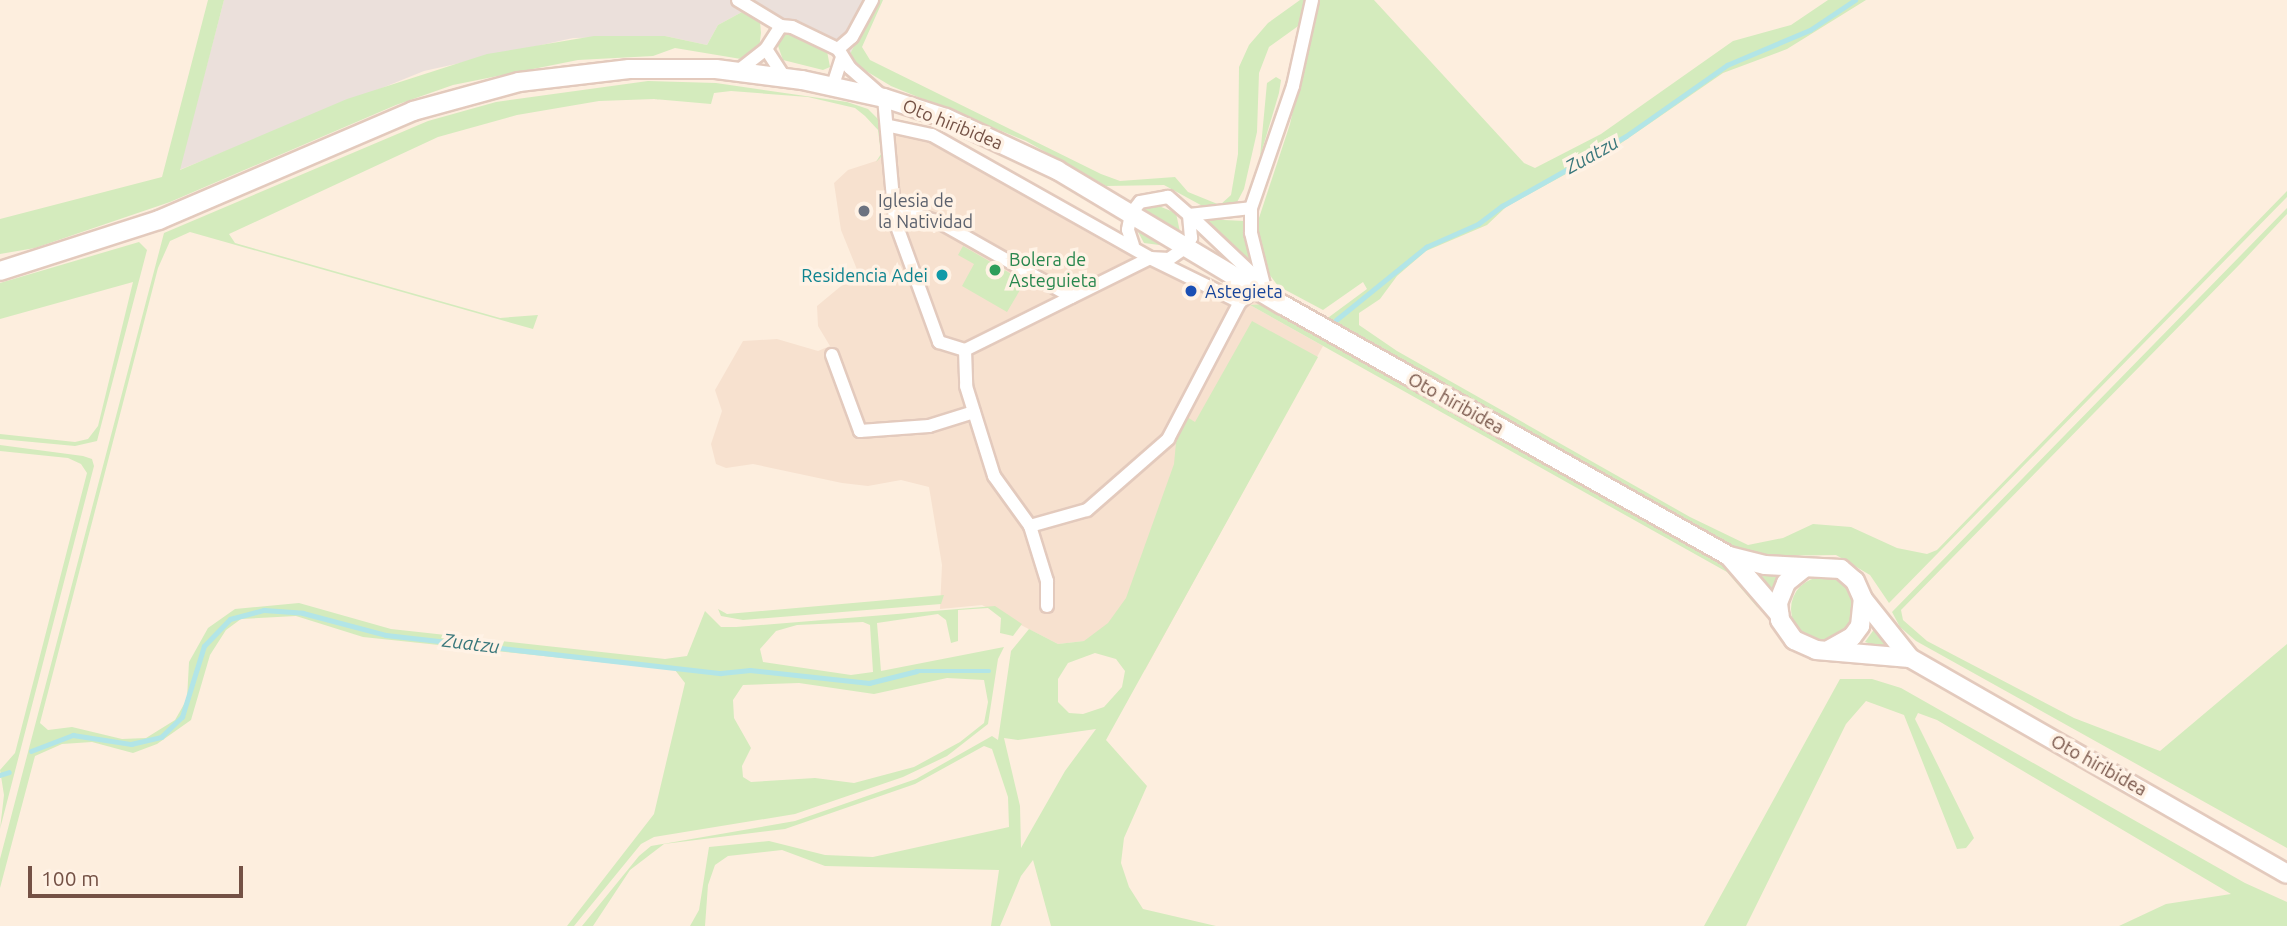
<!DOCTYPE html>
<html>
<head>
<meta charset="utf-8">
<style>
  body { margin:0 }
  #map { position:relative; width:2287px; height:926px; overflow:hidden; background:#fdeede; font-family:Ubuntu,sans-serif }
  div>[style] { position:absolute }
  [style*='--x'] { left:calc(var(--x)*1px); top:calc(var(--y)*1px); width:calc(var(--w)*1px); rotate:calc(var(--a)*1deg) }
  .residential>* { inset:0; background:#f7e1cf }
  .industrial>* { inset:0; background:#ebe0db }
  .green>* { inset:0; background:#d4ebbd }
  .round { border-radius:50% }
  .stream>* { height:4.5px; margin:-2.25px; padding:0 2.25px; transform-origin:2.25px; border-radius:2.25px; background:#b2e5e7 }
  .roads { filter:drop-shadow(2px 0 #e3cabd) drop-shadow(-2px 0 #e3cabd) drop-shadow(0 2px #e3cabd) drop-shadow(0 -2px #e3cabd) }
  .street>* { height:12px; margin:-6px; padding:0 6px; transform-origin:6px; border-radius:6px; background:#fff }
  .secondary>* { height:18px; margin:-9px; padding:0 9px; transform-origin:9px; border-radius:9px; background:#fff }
  .dots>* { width:19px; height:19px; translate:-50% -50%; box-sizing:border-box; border:4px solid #fff2e5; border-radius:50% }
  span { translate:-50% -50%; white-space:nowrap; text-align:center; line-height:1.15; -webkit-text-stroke:7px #fff2e5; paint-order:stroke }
  .street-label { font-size:18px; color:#745145 }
  .worship-label { font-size:18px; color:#5b616d }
  .left { translate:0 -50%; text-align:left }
  .leisure-label { font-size:18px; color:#27864d }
  .culture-label { font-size:18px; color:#0d838f }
  .right { translate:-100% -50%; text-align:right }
  .transit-label { font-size:18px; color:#164399 }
  .water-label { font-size:19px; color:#39777b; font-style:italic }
  .scale { position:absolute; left:28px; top:866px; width:215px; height:32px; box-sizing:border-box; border:4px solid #745145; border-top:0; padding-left:9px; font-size:21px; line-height:24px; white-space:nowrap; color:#745145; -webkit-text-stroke:5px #fff2e5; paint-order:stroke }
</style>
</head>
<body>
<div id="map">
  <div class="residential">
    <div style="clip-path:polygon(887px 132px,926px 139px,1116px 249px,1264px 304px,1250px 305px,1323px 346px,1145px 670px,1084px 641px,1058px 644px,982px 605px,940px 609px,942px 565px,929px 487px,901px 480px,868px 486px,842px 483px,753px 464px,726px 468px,716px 464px,711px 444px,722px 411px,715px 390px,743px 341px,777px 339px,818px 351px,830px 346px,818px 326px,817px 306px,858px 272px,841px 230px,834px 183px,848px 170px,876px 161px,882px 156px)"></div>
  </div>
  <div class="industrial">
    <div style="clip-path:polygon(224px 0,877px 0,849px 56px,742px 12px,718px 25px,707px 45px,665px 36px,573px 38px,424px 71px,179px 170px)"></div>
  </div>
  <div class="green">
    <div style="clip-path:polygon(208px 0,224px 0,180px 170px,347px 99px,487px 54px,594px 36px,665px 36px,707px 45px,718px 25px,742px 12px,760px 21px,761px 33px,759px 49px,741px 59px,675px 48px,653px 56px,578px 60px,453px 85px,396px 105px,170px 202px,35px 248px,0 254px,0 219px,162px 177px)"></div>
    <div style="clip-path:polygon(877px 0,883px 0,862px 47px,870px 60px,1101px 174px,1120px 181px,1175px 177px,1188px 192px,1220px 205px,1231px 195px,1238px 154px,1239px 67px,1249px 45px,1268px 23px,1300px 0,1306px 0,1301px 24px,1269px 47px,1259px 73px,1257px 132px,1244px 189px,1235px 206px,1208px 209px,1164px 185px,1106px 186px,1026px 141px,891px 86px,851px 62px,849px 56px)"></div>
    <div style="clip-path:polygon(1317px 0,1374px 0,1524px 163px,1535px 168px,1601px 134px,1733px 41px,1791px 25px,1828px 0,1866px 0,1787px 49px,1723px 73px,1617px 146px,1506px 207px,1487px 225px,1426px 251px,1397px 276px,1380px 299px,1359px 313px,1359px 325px,1397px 351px,1690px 517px,1748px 545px,1783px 538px,1813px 524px,1851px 527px,1897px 548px,1927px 554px,1937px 550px,2287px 191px,2287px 197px,1889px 603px,1870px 575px,1836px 555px,1762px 556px,1734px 550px,1325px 320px,1367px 289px,1363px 282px,1323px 310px,1278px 286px,1263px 266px,1256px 242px,1258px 221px,1290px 124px)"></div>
    <div style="clip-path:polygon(785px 32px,827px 51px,830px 67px,823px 70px,783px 60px,777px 43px)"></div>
    <div style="clip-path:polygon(1276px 77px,1281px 80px,1279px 93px,1260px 157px,1267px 83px)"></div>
    <div style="clip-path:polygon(evenodd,648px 81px,716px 83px,847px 102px,868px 109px,878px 119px,887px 132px,882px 156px,876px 162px,881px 154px,878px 130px,865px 116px,855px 108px,808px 97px,731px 91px,714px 93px,711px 104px,654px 99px,599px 101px,517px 115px,438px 137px,229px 234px,235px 243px,500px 318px,538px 315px,533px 329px,190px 232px,170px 241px,158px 268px,40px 723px,48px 730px,72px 727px,122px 739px,146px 738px,175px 720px,187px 699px,189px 662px,208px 628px,235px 609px,299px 603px,391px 629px,665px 659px,687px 656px,705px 611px,721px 627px,736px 627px,995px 606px,1022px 624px,1013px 636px,1000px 633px,1001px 618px,988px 608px,958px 610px,958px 641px,951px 643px,946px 620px,938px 614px,877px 623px,881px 671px,1004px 647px,998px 659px,988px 724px,947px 756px,903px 777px,795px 814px,654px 837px,641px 844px,574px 926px,567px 926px,654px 814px,685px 683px,675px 670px,363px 637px,296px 616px,241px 619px,226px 630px,210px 655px,191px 720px,157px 744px,133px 753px,92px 742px,62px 744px,35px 756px,0 888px,0 859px,164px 233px,428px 121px,496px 102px,648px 81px,863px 622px,870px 625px,873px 672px,851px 675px,763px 662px,760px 649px,776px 631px,797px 625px,863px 622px,648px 81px,947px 678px,984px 680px,988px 702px,984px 723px,960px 742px,914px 767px,854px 783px,815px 778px,751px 782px,743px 777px,742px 766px,751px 748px,734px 718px,733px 700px,743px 685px,799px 683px,874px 694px,947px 678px)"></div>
    <div style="clip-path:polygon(1154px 204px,1176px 213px,1180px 232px,1143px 210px)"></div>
    <div style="clip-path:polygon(2287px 208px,2287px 214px,2241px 263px,1901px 610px,1903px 620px,1927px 641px,2074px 718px,2160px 751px,2287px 644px,2287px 848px,1916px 641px,1900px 627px,1892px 612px)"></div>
    <div style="clip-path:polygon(1203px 219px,1245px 221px,1250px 262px,1202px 221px)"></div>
    <div style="clip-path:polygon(1136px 228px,1167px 246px,1144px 243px)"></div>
    <div style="clip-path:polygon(139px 242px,147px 250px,97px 441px,75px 446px,0 439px,0 434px,75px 442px,88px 439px,98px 426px,133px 282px,0 319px,0 283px)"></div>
    <div style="clip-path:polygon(963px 246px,1015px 276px,1010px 285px,1020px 290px,1007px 312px,962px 286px,974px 264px,958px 255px)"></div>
    <div style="clip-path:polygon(1264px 304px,1721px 560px,1744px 581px,1758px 608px,1727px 572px,1250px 305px)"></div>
    <div style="clip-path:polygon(evenodd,1252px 321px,1318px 357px,1106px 740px,1147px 786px,1124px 838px,1121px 863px,1129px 887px,1143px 909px,1216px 926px,1051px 926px,1033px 860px,1021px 876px,1000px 926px,991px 926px,999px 870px,825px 866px,782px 850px,728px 856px,715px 865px,708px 885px,705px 926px,690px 926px,699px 910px,709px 847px,769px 841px,825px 855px,873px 857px,1009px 827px,1008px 797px,992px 749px,984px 746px,915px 784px,785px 829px,664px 844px,630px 870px,593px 926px,582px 926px,639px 856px,651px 846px,795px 821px,916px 779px,992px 736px,998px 740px,1011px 651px,1029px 629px,1058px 644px,1084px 641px,1108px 623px,1126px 598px,1174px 464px,1177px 432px,1187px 417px,1195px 422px,1252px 321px,1095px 653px,1116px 659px,1125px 671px,1122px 687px,1104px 707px,1083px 714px,1069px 713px,1058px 702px,1058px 679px,1068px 663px,1095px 653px,1252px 321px,1096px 729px,1065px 771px,1021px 848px,1020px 806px,1004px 738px,1018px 740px,1096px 729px)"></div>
    <div style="clip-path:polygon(0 445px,83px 456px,92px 459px,94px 466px,0 829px,4px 795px,0 770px,15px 753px,87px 473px,81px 464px,68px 458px,0 451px)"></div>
    <div style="clip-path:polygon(1753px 569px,1783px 574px,1772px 593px)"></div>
    <div class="round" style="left:1791px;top:577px;width:64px;height:64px"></div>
    <div style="clip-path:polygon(944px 595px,941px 604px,743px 620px,721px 616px,718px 609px,727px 614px)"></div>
    <div style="clip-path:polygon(1875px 628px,1893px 646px,1890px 650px,1865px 642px)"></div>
    <div style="clip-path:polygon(1840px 679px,1872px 679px,1901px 688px,2245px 883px,2287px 902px,2287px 926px,2119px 926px,2166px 904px,2231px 894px,1937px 720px,1918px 713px,1915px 719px,1974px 838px,1966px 848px,1957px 849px,1904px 715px,1866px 701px,1846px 724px,1746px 926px,1704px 926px)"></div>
  </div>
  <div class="stream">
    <div style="--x:1336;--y:320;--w:116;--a:-39"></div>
    <div style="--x:1426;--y:247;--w:57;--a:-23.9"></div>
    <div style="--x:1478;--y:224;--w:30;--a:-37"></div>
    <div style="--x:1502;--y:206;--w:142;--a:-29.4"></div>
    <div style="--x:1626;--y:136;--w:123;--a:-35.1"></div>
    <div style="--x:1727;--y:65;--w:90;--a:-22.9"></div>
    <div style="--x:1810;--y:30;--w:54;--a:-33.7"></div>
    <div style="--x:31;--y:751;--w:45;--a:-20.9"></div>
    <div style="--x:73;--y:735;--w:59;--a:8.8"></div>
    <div style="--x:131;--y:744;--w:31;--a:-13"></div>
    <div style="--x:161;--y:737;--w:29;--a:-44"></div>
    <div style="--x:182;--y:717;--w:74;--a:-72.8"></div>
    <div style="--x:204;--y:646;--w:37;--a:-46"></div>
    <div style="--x:230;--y:619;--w:35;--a:-15"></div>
    <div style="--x:264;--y:610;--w:39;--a:4"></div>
    <div style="--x:303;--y:613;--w:86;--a:14.8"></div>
    <div style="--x:386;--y:635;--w:337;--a:6.5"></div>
    <div style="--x:721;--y:673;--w:29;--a:-6"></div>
    <div style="--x:750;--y:670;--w:120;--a:6.2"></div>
    <div style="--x:869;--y:683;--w:49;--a:-14"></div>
    <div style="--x:917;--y:671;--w:72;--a:0"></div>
    <div style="--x:0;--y:775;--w:9;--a:-18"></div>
  </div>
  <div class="roads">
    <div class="street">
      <div style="--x:738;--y:0;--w:50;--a:31.2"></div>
      <div style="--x:766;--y:49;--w:33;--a:57"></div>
      <div style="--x:838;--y:49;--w:18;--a:-41"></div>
      <div style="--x:852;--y:37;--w:42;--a:-61.6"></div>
      <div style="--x:738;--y:71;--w:36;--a:-38"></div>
      <div style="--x:766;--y:49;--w:27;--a:-57"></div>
      <div style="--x:781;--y:26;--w:11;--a:5"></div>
      <div style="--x:792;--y:27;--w:51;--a:25.6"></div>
      <div style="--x:838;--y:49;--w:22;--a:58"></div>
      <div style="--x:850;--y:68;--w:45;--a:41.4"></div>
      <div style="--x:884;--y:98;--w:123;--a:84.9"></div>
      <div style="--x:895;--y:221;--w:129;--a:70"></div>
      <div style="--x:939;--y:342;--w:27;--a:17"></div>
      <div style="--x:965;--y:350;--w:207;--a:-26.4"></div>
      <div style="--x:1150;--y:258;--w:19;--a:3"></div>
      <div style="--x:1169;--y:259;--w:19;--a:-35"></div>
      <div style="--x:1185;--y:248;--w:12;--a:-59"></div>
      <div style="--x:1191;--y:238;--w:23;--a:-95"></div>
      <div style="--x:1189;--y:215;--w:28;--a:-139"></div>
      <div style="--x:1168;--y:197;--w:28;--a:170"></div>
      <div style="--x:1140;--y:202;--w:15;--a:127"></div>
      <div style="--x:1131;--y:214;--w:16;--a:101"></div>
      <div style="--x:1128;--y:230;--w:16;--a:72"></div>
      <div style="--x:833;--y:85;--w:29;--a:-72"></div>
      <div style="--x:890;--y:126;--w:43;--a:12.1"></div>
      <div style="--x:932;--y:135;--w:250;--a:29.4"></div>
      <div style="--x:1150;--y:258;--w:100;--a:26.1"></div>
      <div style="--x:894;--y:207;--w:50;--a:18.8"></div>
      <div style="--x:941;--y:223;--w:150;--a:29.5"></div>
      <div style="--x:1189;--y:215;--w:62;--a:-6.4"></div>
      <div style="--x:1190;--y:215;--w:100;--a:43.4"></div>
      <div style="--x:1264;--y:285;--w:54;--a:-104"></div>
      <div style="--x:1251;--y:233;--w:25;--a:-90"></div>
      <div style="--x:1251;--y:208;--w:129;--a:-71"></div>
      <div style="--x:1293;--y:86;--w:88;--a:-77.5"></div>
      <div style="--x:965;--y:350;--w:36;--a:88"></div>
      <div style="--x:966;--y:386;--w:94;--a:72.7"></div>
      <div style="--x:994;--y:476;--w:62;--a:54.2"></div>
      <div style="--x:1030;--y:526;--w:58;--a:72.8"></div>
      <div style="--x:1047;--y:581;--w:25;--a:90"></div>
      <div style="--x:832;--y:355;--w:81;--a:69.8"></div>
      <div style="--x:860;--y:431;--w:69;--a:-4.1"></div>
      <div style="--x:929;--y:426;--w:47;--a:-17.3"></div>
      <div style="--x:1030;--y:526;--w:59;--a:-15.7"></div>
      <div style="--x:1087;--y:510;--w:108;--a:-41.2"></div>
      <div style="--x:1168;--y:439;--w:155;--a:-62.3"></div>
      <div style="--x:1240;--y:302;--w:21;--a:-39"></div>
    </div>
    <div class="secondary">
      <div style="--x:0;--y:271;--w:167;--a:-17.8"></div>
      <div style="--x:159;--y:220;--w:276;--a:-23.2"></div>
      <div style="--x:413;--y:111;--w:110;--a:-15.3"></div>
      <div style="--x:519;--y:82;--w:111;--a:-6.7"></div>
      <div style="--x:629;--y:69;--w:87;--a:0"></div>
      <div style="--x:716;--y:69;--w:87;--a:7.3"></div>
      <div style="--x:802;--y:80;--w:84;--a:12.4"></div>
      <div style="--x:884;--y:98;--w:65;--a:17.9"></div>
      <div style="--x:946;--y:118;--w:123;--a:25.1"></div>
      <div style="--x:1057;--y:170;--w:263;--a:30.9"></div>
      <div style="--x:1283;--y:305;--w:512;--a:29.37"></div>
      <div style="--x:1729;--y:556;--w:37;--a:14"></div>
      <div style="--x:1765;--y:565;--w:76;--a:3"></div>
      <div style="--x:1841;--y:569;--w:18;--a:41"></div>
      <div style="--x:1855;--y:581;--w:20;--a:66"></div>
      <div style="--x:1863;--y:599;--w:75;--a:51.5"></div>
      <div style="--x:1910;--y:658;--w:434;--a:29.8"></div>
      <div style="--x:1729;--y:556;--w:77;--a:49.2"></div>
      <div style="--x:1803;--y:569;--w:22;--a:141"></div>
      <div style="--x:1786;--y:583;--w:22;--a:112"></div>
      <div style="--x:1778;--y:603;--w:17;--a:83"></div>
      <div style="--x:1780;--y:620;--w:24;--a:55"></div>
      <div style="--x:1794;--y:640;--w:24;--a:24"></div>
      <div style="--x:1816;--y:650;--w:94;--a:4.9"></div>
      <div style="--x:1830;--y:649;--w:25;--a:-29"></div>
      <div style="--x:1852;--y:637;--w:14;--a:-54"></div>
      <div style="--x:1860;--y:626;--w:27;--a:-84"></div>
    </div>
  </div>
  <div class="dots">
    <div style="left:864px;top:211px;background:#6b7280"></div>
    <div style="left:995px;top:270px;background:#2e9e5b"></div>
    <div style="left:942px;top:275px;background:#0f9aa8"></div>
    <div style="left:1191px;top:291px;background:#1a4fb4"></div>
  </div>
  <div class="street-label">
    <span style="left:953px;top:124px;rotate:22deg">Oto hiribidea</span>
    <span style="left:1456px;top:403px;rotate:29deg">Oto hiribidea</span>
    <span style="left:2099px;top:765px;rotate:29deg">Oto hiribidea</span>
  </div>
  <div class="worship-label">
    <span class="left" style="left:878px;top:211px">Iglesia de<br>la Natividad</span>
  </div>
  <div class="leisure-label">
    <span class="left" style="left:1009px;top:270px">Bolera de<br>Asteguieta</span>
  </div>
  <div class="culture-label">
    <span class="right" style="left:928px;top:275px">Residencia Adei</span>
  </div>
  <div class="transit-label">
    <span class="left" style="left:1205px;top:291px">Astegieta</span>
  </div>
  <div class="water-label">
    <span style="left:1592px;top:155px;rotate:-29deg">Zuatzu</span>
    <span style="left:471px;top:644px;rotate:7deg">Zuatzu</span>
  </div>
  <div class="scale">100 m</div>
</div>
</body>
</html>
